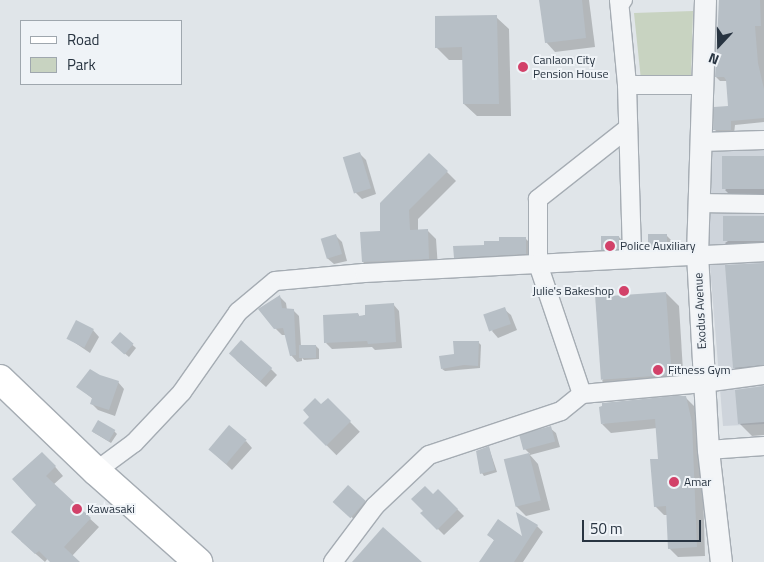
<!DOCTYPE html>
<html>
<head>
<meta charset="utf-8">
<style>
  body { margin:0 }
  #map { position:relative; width:764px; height:562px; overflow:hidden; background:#e0e5e9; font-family:"Titillium Web",sans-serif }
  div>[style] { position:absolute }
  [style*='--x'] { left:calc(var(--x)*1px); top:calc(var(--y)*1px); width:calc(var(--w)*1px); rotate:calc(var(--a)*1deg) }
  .built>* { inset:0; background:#ced4db }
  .green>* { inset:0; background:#c8d3c1 }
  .shadow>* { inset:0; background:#0003; transform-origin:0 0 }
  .building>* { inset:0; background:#b7bfc6; transform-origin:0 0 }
  .roads { filter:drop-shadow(1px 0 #a5acb3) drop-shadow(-1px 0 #a5acb3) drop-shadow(0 1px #a5acb3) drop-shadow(0 -1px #a5acb3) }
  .minor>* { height:18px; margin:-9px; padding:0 9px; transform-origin:9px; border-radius:9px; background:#f3f5f7 }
  .tertiary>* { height:21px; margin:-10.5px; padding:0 10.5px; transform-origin:10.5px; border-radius:10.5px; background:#f3f5f7 }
  .primary>* { height:28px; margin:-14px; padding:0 14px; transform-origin:14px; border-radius:14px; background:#fff }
  .dots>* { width:14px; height:14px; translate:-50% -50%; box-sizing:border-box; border:2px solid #eff3f7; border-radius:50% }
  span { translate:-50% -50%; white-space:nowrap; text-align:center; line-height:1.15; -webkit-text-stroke:4px #eff3f7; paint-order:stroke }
  .poi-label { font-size:12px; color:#283441 }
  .left { translate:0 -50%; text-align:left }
  .right { translate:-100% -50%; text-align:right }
  .street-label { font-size:12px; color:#283441 }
  .legend { position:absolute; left:20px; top:20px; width:162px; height:65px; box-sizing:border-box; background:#eff3f7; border:1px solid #9fa7ae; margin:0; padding:6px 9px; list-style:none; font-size:15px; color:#283441 }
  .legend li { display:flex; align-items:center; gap:10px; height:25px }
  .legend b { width:25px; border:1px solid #9fa7ae }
  .north { position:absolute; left:694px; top:20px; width:50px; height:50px; -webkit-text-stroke:4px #eff3f7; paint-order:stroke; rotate:201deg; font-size:14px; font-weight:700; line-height:20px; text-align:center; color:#283441 }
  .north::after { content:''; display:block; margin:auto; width:18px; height:22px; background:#283441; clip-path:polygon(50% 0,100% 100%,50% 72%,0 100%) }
  .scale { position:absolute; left:582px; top:520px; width:119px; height:22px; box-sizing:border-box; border:2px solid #283441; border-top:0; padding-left:6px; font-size:15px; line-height:18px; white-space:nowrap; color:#283441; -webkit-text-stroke:4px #eff3f7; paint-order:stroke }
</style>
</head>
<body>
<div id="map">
  <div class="built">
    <div style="clip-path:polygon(764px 139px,764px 424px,723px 426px,710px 266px,707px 141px)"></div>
  </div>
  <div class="green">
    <div style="clip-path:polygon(693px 11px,691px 81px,641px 80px,634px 13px)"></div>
  </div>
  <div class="shadow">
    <div style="clip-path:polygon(540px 0,589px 0,595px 47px,555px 52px,546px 42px)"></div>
    <div style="clip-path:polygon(721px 0,764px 0,764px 122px,735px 125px,734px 134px,719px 134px,715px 130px,730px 107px,727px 81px,720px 81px,716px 77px)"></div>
    <div style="clip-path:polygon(496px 17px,509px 29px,511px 116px,477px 116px,464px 104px,463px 60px,449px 60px,436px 47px)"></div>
    <div style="clip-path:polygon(360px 154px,366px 160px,376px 194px,362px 199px,355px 192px)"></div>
    <div style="clip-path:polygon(429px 154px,456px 181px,418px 219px,418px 230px,427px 230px,436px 239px,438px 268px,372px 271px,363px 262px)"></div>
    <div style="clip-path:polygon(764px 157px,764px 201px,737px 202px,725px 190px)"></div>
    <div style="clip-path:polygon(764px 217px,764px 254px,737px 255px,725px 243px)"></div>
    <div style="clip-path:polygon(336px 236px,342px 242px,347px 261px,334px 264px,327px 258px)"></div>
    <div style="clip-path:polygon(667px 236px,673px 242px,673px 252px,656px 253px,649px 247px)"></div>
    <div style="clip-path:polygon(619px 237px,625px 244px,625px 255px,608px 256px,602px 249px)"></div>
    <div style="clip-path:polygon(525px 238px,530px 243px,530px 258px,460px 262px,455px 257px,500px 242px)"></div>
    <div style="clip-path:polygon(764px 264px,764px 378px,746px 379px,734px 367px)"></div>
    <div style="clip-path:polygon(666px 293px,679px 306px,684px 387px,614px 394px,602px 381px)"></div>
    <div style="clip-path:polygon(280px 297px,286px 303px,287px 310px,293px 310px,299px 316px,301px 346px,316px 346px,319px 349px,319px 359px,304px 360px,302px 358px,302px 361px,297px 362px,291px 355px,286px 335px,282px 335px,275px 328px)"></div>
    <div style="clip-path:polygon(393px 304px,399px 311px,402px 348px,375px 350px,372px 347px,332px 349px,326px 343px,358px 314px,360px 317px)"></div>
    <div style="clip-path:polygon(504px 309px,511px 315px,517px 330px,498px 338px,492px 331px)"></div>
    <div style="clip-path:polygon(93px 330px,99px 337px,90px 353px,68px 338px)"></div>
    <div style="clip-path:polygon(120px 334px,136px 348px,129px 357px,116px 346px)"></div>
    <div style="clip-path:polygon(478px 342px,481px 345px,480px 368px,445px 371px,442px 369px,455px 355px)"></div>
    <div style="clip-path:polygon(236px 360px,271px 369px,277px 375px,266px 387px)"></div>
    <div style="clip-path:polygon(100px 376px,118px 382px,124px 389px,115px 416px,98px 410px,92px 404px,93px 399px,77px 386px)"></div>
    <div style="clip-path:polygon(764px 387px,764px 435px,752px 436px,740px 424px)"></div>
    <div style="clip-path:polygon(685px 397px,694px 406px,702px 456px,705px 556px,678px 557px,669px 548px,668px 515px,664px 515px,655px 506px,659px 460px,657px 428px,611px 433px,602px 424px)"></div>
    <div style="left:328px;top:400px;width:45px;height:33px;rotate:45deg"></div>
    <div style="clip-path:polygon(550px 428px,556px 433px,560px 447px,530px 455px,538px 464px,550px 510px,526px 516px,516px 506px,505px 460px,530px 454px,525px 449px)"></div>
    <div style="clip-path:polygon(114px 431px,117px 434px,111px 443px,93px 432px)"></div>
    <div style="clip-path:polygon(246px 441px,252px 448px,232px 470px,216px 455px)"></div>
    <div style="clip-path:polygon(489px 448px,497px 472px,484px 476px,482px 473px)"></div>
    <div style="clip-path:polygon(51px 462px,63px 476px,53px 485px,99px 527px,72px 556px,78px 562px,52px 562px,48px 558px,45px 562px,21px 541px,38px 505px,14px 479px)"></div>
    <div style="left:348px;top:487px;width:31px;height:20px;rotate:42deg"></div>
    <div style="clip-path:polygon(438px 490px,464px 516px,444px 535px,422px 513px)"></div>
    <div style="clip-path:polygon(537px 526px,543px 532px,523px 562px,480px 562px,495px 541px,489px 535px,524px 539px)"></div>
  </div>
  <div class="building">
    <div style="clip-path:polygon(539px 0,582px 0,586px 38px,545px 43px)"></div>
    <div style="clip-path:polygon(719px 0,760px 0,761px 26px,755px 26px,758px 63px,764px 89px,764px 118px,731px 121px,731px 130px,713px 130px,714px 107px,728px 106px,726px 80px,724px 77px,715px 77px)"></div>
    <div style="clip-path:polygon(497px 15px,499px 104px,463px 104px,462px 47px,435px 48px,435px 16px)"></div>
    <div style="left:360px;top:152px;width:38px;height:18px;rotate:73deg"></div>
    <div style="clip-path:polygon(429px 153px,448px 171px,409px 210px,410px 230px,428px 229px,429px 259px,362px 262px,360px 232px,380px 231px,380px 203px)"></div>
    <div style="left:764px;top:156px;width:33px;height:42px;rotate:90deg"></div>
    <div style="left:764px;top:216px;width:25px;height:41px;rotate:90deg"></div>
    <div style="left:336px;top:234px;width:21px;height:16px;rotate:73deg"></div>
    <div style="left:667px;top:234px;width:12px;height:19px;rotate:90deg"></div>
    <div style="left:601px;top:236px;width:18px;height:14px"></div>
    <div style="clip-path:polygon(499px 237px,526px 237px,526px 254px,454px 258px,453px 246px,484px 245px,484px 241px,499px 241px)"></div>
    <div style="clip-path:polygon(764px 263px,764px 365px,733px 368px,725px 265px)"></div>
    <div style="left:666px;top:292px;width:83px;height:71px;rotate:86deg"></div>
    <div style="clip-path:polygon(280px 295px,282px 308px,294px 309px,296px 355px,290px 356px,283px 328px,274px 329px,258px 309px)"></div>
    <div style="clip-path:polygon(394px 303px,396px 342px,368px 344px,367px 341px,324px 343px,323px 315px,358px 313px,359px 316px,365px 315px,365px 305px)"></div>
    <div style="left:505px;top:307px;width:18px;height:23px;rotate:71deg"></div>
    <div style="left:76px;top:320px;width:20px;height:21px;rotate:27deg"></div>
    <div style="left:120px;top:332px;width:18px;height:14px;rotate:41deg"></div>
    <div style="left:241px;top:340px;width:42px;height:18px;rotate:42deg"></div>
    <div style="clip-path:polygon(453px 341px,479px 341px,478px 366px,464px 365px,441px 369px,439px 356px,454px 354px)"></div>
    <div style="left:299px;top:345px;width:17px;height:13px"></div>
    <div style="clip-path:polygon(90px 369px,100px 375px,119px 381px,109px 410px,90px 404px,92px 398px,76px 387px)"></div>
    <div style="clip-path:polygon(764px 386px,764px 422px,738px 424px,735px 390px)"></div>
    <div style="clip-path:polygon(673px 396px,686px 396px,692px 422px,697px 547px,668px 549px,666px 506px,654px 507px,650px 459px,658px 459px,655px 419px,601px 424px,599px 407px,602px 406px,602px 403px)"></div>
    <div style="clip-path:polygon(315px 398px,321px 404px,328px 398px,351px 421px,326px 446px,303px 423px,309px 417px,303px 410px)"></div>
    <div style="left:98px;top:420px;width:20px;height:13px;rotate:30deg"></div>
    <div style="left:229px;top:425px;width:23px;height:32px;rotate:40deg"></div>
    <div style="left:551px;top:426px;width:16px;height:33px;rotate:75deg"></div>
    <div style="clip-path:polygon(489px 446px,495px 470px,480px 474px,476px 451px)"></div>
    <div style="clip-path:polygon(42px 452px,56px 466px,46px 476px,91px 518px,64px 547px,80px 562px,50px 562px,39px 551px,35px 554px,11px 532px,36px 505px,12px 479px)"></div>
    <div style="left:529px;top:453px;width:49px;height:26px;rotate:76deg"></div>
    <div style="left:348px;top:485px;width:24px;height:23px;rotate:42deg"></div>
    <div style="clip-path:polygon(425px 486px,433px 494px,438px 489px,458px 509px,437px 530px,420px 513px,423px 511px,411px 499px)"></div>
    <div style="clip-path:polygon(516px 512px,538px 525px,514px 562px,479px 562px,494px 540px,487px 535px,498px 519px,522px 536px)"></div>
    <div style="clip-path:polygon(383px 527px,422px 562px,352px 562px)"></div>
  </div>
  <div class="roads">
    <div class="minor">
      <div style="--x:623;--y:0;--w:4;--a:180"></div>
      <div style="--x:619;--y:0;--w:85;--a:84.6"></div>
      <div style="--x:627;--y:85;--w:173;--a:88.3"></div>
      <div style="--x:627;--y:85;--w:75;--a:0"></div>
      <div style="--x:628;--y:128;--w:115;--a:141.7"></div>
      <div style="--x:538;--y:199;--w:65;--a:90"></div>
      <div style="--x:538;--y:264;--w:137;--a:71.3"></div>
      <div style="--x:582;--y:394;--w:122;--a:-5.2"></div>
      <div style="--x:704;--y:383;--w:61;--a:-7.6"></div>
      <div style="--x:701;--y:142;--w:63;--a:-1.8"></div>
      <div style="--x:699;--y:203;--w:65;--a:0.9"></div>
      <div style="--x:708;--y:450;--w:56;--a:-4.1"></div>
      <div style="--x:96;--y:471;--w:47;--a:-36.4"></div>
      <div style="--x:134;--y:443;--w:70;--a:-46.7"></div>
      <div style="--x:182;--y:392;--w:98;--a:-55"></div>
      <div style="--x:238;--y:312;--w:48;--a:-40"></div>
      <div style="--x:275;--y:281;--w:89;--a:-5.1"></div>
      <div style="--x:364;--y:273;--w:401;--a:-3"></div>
      <div style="--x:333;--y:562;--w:70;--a:-53.1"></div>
      <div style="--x:375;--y:506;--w:74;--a:-43.4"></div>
      <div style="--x:429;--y:455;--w:139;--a:-18.4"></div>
      <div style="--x:561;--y:411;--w:27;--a:-39"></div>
    </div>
    <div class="tertiary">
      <div style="--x:705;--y:0;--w:254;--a:91.8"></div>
      <div style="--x:697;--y:254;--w:196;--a:86.8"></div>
      <div style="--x:708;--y:450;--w:113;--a:83.4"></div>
    </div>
    <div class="primary">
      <div style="--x:0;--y:379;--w:133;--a:43.8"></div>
      <div style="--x:96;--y:471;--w:137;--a:41.7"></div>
    </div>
  </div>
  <div class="dots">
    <div style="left:523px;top:67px;background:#d24169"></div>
    <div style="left:610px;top:246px;background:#d24169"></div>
    <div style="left:624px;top:291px;background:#d24169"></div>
    <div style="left:658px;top:370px;background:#d24169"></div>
    <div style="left:674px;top:482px;background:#d24169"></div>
    <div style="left:77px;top:509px;background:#d24169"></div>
  </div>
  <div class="poi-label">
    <span class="left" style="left:533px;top:67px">Canlaon City<br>Pension House</span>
    <span class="left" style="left:620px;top:246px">Police Auxiliary</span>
    <span class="right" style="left:614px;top:291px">Julie's Bakeshop</span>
    <span class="left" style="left:668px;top:370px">Fitness Gym</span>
    <span class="left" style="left:684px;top:482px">Amar</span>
    <span class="left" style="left:87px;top:509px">Kawasaki</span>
  </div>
  <div class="street-label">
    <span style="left:700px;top:311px;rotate:-93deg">Exodus Avenue</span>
  </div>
  <ul class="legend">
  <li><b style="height:6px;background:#fff"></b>Road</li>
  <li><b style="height:14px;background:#c8d3c1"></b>Park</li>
  </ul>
  <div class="north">N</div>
  <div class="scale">50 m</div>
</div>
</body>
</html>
